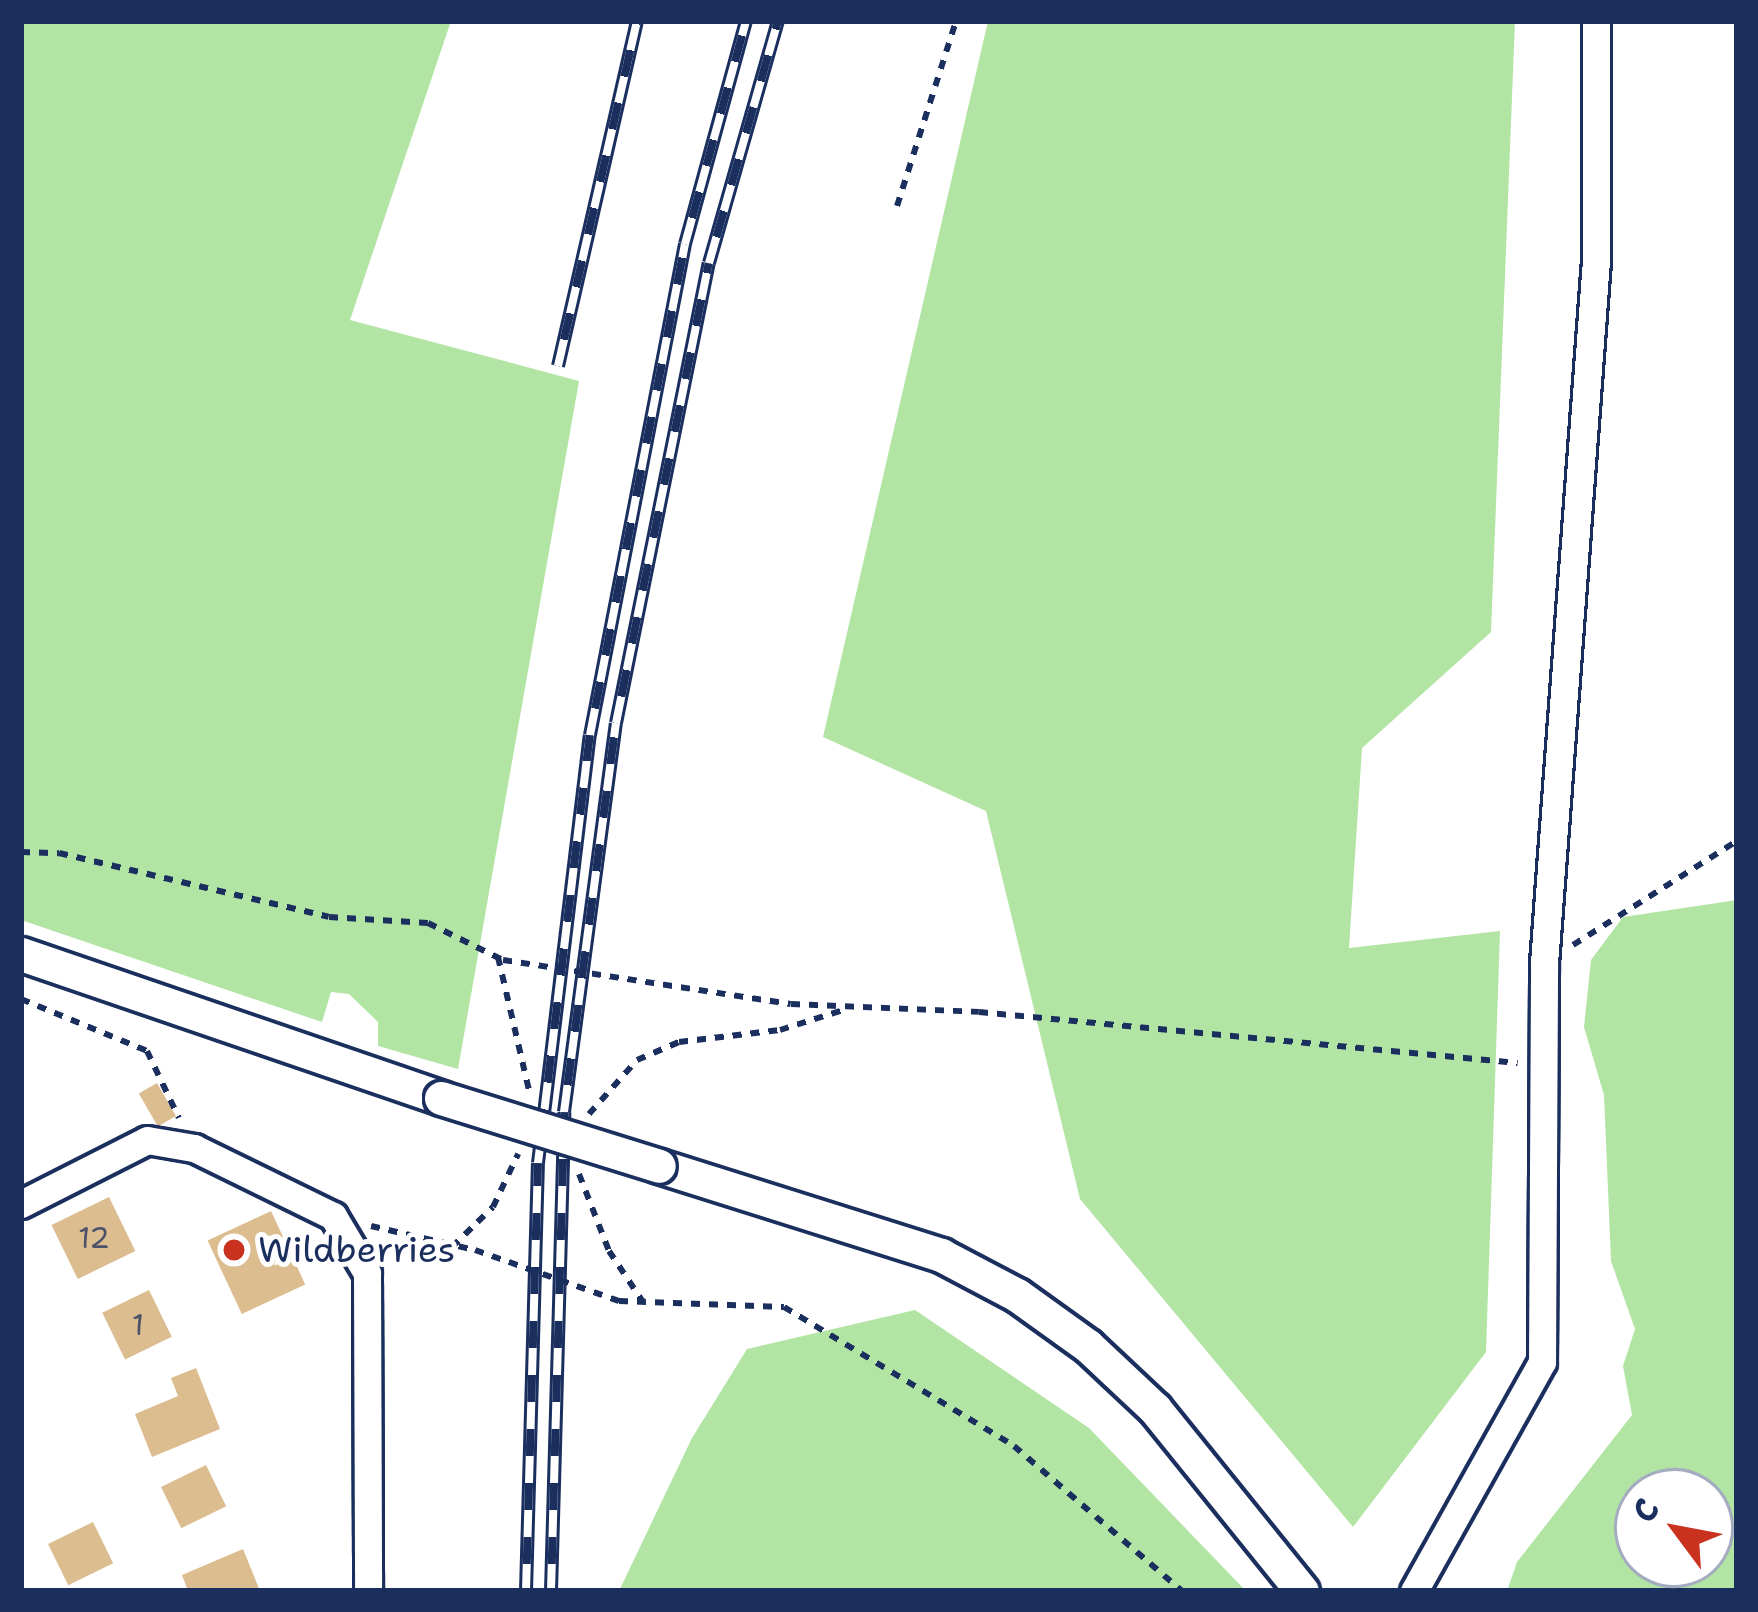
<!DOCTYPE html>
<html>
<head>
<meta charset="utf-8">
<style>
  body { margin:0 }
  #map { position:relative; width:1758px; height:1612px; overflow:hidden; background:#fff; font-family:"Shantell Sans",sans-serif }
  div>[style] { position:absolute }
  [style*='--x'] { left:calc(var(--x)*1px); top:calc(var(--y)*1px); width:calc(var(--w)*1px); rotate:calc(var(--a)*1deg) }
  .green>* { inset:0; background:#b2e4a4 }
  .building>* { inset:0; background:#dcbd8f; transform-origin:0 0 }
  .path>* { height:6px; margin-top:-3px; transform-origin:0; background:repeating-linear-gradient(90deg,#1b2f5e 0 9px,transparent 0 18px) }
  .roads { filter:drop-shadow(3px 0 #1b2f5e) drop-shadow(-3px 0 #1b2f5e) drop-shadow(0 3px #1b2f5e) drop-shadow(0 -3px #1b2f5e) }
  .minor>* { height:27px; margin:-13.5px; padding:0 13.5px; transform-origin:13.5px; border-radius:13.5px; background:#fff }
  .tertiary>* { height:33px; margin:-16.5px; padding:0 16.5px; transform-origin:16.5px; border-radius:16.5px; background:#fff }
  .rail>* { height:14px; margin-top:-7px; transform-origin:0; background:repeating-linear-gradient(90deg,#fff 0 27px,#1b2f5e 0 54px); box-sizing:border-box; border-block:3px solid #1b2f5e }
  .bridges { filter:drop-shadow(3px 0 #1b2f5e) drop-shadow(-3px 0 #1b2f5e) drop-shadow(0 3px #1b2f5e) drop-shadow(0 -3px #1b2f5e) }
  .tertiary-bridge>* { height:33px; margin:-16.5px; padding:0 16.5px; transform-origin:16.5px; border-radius:16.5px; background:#fff }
  .dots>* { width:33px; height:33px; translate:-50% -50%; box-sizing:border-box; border:6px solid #fff; border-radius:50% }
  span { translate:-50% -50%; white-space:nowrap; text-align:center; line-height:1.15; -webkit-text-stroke:10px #fff; paint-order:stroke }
  .number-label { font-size:30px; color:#4b526a }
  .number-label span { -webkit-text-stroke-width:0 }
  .poi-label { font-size:36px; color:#1b2f5e }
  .left { translate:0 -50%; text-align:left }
  .frame { position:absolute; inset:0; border:24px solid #1b2f5e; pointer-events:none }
  .north { position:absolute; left:1614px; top:1468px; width:120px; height:120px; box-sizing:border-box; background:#fff; border:3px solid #a4acbf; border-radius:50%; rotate:302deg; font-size:33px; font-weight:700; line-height:48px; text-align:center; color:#1b2f5e }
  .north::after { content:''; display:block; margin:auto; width:42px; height:54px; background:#c8321e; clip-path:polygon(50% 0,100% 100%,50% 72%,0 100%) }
</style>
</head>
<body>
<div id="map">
  <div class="green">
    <div style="clip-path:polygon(21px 21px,451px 21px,350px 320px,579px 381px,458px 1069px,378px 1046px,378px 1022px,349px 994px,331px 992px,322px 1022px,21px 920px)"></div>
    <div style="clip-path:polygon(988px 21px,1515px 21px,1491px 632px,1362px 748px,1349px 948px,1500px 931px,1486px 1352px,1353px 1527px,1080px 1199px,986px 811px,823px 737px)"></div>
    <div style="clip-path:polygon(evenodd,1737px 900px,1737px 1591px,1507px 1591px,1517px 1562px,1632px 1415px,1623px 1366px,1635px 1329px,1611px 1261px,1604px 1095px,1584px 1027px,1591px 960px,1623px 917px,1737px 900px,1710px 1492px,1710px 1564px,1638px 1564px,1638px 1492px,1710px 1492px)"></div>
    <div style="clip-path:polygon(915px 1310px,1089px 1428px,1246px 1591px,619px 1591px,692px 1438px,747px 1349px)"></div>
  </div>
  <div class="building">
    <div style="left:157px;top:1083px;width:38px;height:21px;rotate:60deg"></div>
    <div style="left:109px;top:1197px;width:60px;height:64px;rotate:64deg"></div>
    <div style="left:271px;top:1211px;width:81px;height:70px;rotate:65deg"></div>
    <div style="left:149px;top:1290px;width:52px;height:52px;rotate:64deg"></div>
    <div style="clip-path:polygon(196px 1368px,220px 1429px,152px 1457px,135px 1414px,178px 1396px,171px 1378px)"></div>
    <div style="left:206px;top:1465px;width:46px;height:50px;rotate:64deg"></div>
    <div style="left:93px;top:1522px;width:46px;height:50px;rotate:64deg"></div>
    <div style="clip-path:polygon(243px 1549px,260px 1591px,188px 1591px,182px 1575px)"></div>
  </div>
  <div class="path">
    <div style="--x:897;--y:206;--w:194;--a:-72.3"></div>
    <div style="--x:21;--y:852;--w:38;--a:2"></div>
    <div style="--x:59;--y:853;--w:277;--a:13.3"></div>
    <div style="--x:329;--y:917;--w:99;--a:3.5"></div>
    <div style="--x:428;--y:923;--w:84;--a:26.3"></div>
    <div style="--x:503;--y:960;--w:291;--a:8.7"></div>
    <div style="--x:791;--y:1004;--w:188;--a:2.4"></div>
    <div style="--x:979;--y:1012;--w:541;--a:5.41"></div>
    <div style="--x:1573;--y:945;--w:194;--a:-32.4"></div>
    <div style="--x:498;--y:957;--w:141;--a:76.9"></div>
    <div style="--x:21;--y:999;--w:136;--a:22.4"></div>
    <div style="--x:147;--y:1051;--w:74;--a:64.5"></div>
    <div style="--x:589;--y:1114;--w:72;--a:-48.4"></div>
    <div style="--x:637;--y:1060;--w:46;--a:-23.2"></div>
    <div style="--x:679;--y:1042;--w:102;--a:-6.8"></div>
    <div style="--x:780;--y:1030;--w:66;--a:-17.6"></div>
    <div style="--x:579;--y:1174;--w:83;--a:68.7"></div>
    <div style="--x:609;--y:1251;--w:61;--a:56.3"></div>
    <div style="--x:371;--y:1226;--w:107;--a:13"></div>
    <div style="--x:475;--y:1250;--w:153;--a:19.5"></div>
    <div style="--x:619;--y:1301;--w:165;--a:2.1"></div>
    <div style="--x:784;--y:1307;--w:269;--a:31.1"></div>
    <div style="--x:1014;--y:1446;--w:222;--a:40.8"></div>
    <div style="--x:452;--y:1247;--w:57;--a:-44.3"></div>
    <div style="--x:493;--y:1207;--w:59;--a:-64.7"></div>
  </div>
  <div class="roads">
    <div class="minor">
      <div style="--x:21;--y:1204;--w:141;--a:-26.9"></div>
      <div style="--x:147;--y:1140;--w:48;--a:9.7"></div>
      <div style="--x:194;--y:1148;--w:155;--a:26.1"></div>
      <div style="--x:333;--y:1216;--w:66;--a:59.2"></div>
      <div style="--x:367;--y:1273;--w:318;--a:89.8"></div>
      <div style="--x:1414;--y:1591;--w:262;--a:-60.8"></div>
      <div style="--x:1542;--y:1362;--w:399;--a:-89.7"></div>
      <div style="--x:1544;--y:963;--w:705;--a:-85.77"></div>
      <div style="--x:1596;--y:260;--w:239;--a:-90"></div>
    </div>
    <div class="tertiary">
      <div style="--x:21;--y:954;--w:444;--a:18.9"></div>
      <div style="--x:659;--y:1166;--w:296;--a:17.5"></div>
      <div style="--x:941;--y:1255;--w:86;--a:27.8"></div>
      <div style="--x:1017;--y:1295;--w:87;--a:35.7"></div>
      <div style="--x:1088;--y:1346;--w:92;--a:43.2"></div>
      <div style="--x:1155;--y:1409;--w:234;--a:51.1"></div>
    </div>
  </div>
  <div class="rail">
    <div style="--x:558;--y:366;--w:354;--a:-77.1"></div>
    <div style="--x:526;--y:1591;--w:428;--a:-88.4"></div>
    <div style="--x:538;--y:1163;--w:431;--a:-83.1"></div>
    <div style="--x:590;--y:735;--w:500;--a:-79.05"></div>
    <div style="--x:685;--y:244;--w:231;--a:-74.7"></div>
    <div style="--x:551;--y:1591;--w:479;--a:-88.4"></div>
    <div style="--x:564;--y:1112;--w:392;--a:-82.4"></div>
    <div style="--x:616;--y:723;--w:469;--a:-78.6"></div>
    <div style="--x:709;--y:263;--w:252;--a:-74.1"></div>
  </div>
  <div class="bridges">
    <div class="tertiary-bridge">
      <div style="--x:441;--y:1098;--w:228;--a:17.3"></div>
    </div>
  </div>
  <div class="dots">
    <div style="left:234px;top:1250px;background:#c8321e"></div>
  </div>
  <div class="number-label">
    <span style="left:94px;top:1238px">12</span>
    <span style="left:138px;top:1325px">1</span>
  </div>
  <div class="poi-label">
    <span class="left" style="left:258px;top:1250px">Wildberries</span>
  </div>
  <div class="frame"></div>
  <div class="north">С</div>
</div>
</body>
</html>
